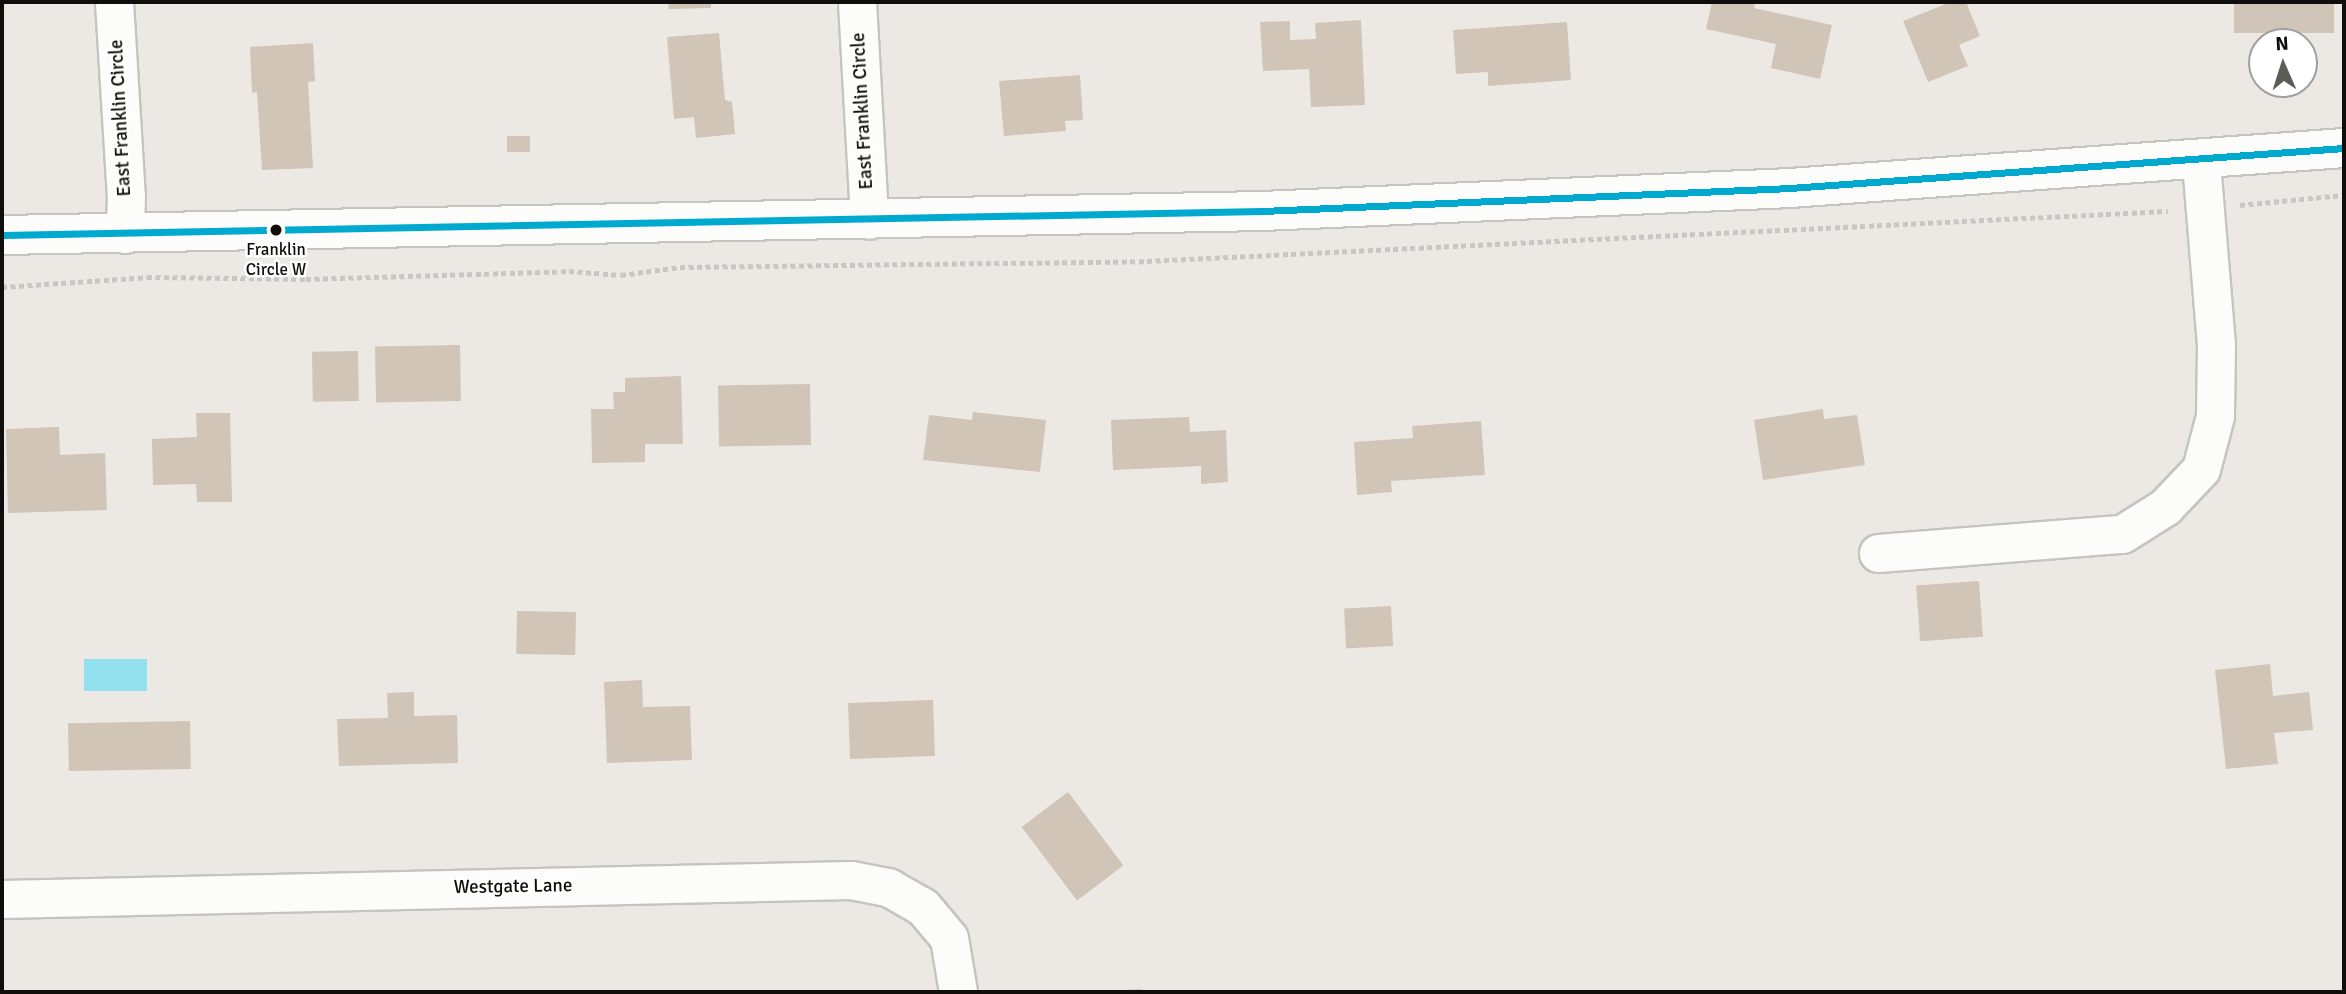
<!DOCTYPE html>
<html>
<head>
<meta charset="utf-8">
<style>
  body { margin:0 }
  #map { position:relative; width:2346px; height:994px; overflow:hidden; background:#ece9e5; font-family:Signika,sans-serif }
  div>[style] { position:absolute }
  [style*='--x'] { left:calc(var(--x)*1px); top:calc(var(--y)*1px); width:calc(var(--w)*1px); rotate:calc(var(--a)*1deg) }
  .water>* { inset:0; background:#93e0ef; transform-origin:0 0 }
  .building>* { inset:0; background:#d0c5b6; transform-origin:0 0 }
  .path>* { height:4.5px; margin-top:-2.25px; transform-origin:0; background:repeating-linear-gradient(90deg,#c9c7c6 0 5px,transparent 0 8.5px) }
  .roads { filter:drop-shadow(2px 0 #c6c4c1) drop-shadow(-2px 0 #c6c4c1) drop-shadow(0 2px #c6c4c1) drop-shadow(0 -2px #c6c4c1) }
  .street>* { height:37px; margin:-18.5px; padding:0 18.5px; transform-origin:18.5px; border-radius:18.5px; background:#fcfcfb }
  .secondary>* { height:38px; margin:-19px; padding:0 19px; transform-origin:19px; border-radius:19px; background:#fcfcfb }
  .bus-1>* { height:7px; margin:-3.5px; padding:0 3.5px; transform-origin:3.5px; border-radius:3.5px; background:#00a9ce }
  .dots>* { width:19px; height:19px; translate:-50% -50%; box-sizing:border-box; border:4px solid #fff; border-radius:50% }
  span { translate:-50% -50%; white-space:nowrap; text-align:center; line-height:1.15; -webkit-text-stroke:5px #fff; paint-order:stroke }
  .bus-label { font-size:17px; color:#100e0c }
  .street-label { font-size:19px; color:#100e0c }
  .frame { position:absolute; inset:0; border:4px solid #100e0c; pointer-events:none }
  .north { position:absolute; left:2248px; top:28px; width:70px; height:70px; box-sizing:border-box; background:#fff; border:2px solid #9f9f9e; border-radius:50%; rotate:357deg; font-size:19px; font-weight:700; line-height:28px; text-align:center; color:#100e0c }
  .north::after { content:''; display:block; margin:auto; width:24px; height:32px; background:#5d5b58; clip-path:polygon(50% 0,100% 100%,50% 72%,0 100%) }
</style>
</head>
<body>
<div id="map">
  <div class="water">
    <div style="left:84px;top:659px;width:63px;height:32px"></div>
  </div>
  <div class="building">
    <div style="clip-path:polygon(668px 2px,711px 2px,711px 8px,669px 9px)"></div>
    <div style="clip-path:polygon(1712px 2px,1755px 2px,1754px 8px,1832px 25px,1820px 79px,1771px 68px,1776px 44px,1706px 29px)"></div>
    <div style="clip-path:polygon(1951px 2px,1966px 2px,1980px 36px,1959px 45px,1968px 66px,1928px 82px,1903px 21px)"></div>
    <div style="left:2234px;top:2px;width:100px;height:31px"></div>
    <div style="clip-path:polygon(1361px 20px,1365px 105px,1311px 107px,1309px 69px,1263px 71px,1260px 22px,1290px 21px,1290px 40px,1316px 39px,1315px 23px)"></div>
    <div style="clip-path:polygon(1567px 22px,1571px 80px,1488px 86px,1488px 72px,1456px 74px,1453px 30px)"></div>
    <div style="clip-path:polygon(719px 33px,725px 100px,732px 102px,735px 134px,696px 138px,694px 117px,674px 119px,667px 37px)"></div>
    <div style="clip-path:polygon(313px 43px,315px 81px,308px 82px,313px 168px,262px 170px,257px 92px,252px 93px,250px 47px)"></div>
    <div style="clip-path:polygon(1080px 75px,1083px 120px,1065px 121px,1066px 131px,1004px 136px,999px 81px)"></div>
    <div style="left:530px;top:136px;width:16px;height:23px;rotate:90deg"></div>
    <div style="left:460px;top:345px;width:56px;height:85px;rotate:89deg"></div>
    <div style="left:358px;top:351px;width:50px;height:46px;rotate:89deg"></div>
    <div style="clip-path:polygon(681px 376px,683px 444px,645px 444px,645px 462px,592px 463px,591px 409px,614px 409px,613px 392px,625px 392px,625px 378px)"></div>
    <div style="left:810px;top:384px;width:61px;height:92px;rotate:89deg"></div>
    <div style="clip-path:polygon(1823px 409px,1824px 419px,1857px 415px,1865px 465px,1763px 480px,1754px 420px)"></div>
    <div style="clip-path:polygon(973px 412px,1046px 420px,1040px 472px,923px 460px,929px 415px,972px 420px)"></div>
    <div style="clip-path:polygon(196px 413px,230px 413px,232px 502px,197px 502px,196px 484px,153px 485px,152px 439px,197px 437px)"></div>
    <div style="clip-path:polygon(1189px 417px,1190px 432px,1226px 430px,1228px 482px,1201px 484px,1201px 466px,1113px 470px,1111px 420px)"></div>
    <div style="clip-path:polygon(1481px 421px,1485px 475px,1391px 481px,1392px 492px,1357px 495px,1354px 442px,1413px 438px,1412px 426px)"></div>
    <div style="clip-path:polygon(59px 427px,60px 455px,105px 453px,107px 510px,8px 513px,6px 429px)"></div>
    <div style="left:1979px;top:581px;width:56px;height:63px;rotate:86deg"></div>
    <div style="left:1391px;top:606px;width:40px;height:47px;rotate:87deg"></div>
    <div style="left:517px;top:611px;width:59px;height:43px;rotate:1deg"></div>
    <div style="clip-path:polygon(2270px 664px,2273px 696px,2309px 692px,2313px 730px,2274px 733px,2278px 764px,2226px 769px,2215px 670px)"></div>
    <div style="clip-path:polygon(642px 680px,643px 707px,690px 706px,692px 760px,607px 763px,604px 682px)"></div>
    <div style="clip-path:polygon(414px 692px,414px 716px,457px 715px,458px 763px,339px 766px,337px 719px,388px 718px,387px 693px)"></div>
    <div style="left:933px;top:700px;width:56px;height:85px;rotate:88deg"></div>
    <div style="left:190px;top:721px;width:48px;height:122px;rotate:89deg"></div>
    <div style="left:1068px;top:792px;width:92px;height:58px;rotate:53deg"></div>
    <div style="clip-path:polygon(1142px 989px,1143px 992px,1124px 992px,1124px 990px)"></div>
  </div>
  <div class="path">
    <div style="--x:2240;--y:205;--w:104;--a:-5.5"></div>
    <div style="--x:2;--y:287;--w:145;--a:-3.9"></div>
    <div style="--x:147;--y:277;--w:159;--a:0.7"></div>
    <div style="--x:306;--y:279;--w:263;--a:-1.7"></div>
    <div style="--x:569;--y:271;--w:52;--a:4.4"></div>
    <div style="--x:621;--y:275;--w:60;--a:-7.7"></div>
    <div style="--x:680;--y:267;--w:467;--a:-0.7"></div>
    <div style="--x:1147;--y:261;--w:1022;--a:-2.8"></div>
  </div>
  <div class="roads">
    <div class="street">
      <div style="--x:114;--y:2;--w:194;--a:86.5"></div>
      <div style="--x:126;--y:196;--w:38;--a:92"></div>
      <div style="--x:857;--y:2;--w:218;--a:86.8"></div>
      <div style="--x:1878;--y:553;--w:245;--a:-4.5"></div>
      <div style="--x:2122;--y:534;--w:51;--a:-32.1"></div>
      <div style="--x:2165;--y:507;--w:52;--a:-46.5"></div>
      <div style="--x:2201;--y:469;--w:55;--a:-75.2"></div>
      <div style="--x:2215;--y:416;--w:71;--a:-89.2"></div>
      <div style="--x:2216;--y:345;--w:185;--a:-94.7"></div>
      <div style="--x:2;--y:899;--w:849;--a:-1.28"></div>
      <div style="--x:851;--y:880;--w:38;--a:11"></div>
      <div style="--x:888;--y:887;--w:40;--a:29.7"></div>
      <div style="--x:923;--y:907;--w:40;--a:50"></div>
      <div style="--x:949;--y:938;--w:55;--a:80.5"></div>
    </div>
    <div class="secondary">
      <div style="--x:2;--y:235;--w:1260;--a:-1.09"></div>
      <div style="--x:1262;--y:211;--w:529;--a:-2.49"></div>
      <div style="--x:1790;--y:188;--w:555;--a:-4.13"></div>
    </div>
  </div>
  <div class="bus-1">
    <div style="--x:2;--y:235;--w:1260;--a:-1.09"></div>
    <div style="--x:1262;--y:211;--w:529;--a:-2.49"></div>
    <div style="--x:1790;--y:188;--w:555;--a:-4.13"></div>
  </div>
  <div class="dots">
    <div style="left:276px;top:230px;background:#100e0c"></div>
  </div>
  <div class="bus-label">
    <span style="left:276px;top:260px">Franklin<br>Circle W</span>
  </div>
  <div class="street-label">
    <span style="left:863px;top:111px;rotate:-93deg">East Franklin Circle</span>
    <span style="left:121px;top:118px;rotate:-93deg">East Franklin Circle</span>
    <span style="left:513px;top:887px;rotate:-1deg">Westgate Lane</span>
  </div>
  <div class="frame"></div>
  <div class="north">N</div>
</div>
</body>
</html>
